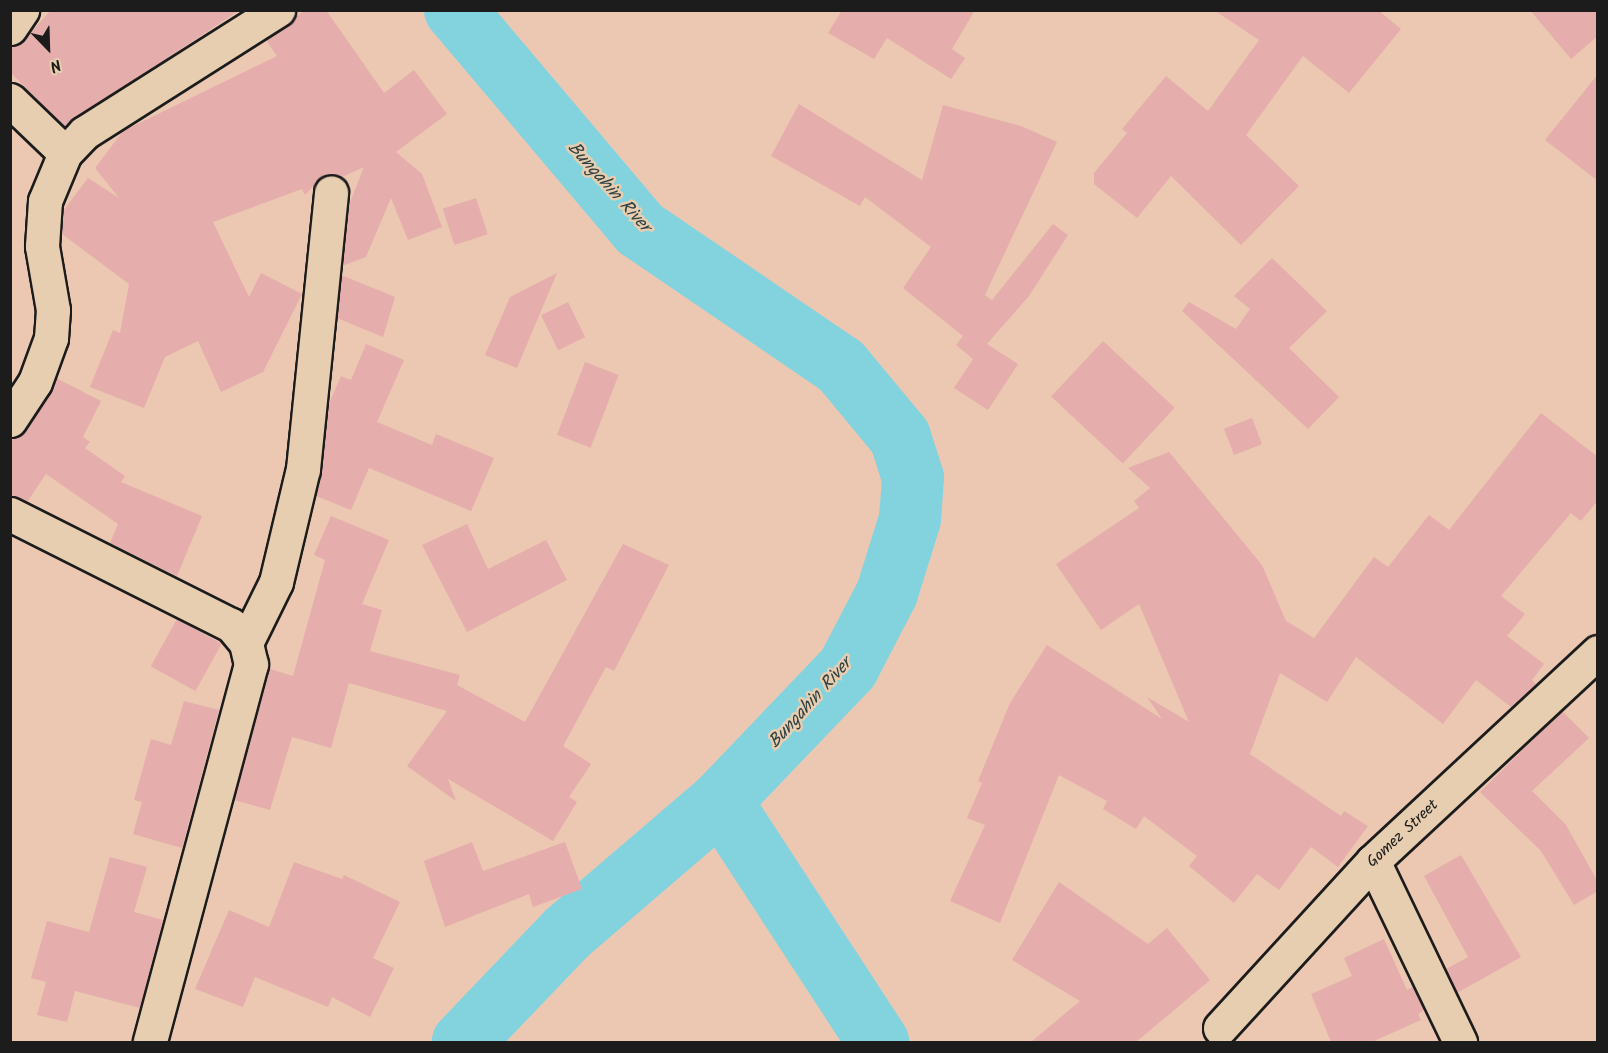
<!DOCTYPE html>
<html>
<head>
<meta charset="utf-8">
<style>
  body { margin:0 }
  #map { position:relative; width:1608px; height:1053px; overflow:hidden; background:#ecc8b2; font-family:Kalam,sans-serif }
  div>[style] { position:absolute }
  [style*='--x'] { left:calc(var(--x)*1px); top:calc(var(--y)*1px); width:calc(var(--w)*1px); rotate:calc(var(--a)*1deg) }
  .river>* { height:62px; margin:-31px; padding:0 31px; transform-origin:31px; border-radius:31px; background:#83d3df }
  .building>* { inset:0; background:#e5adab; transform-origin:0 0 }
  .roads { filter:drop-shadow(2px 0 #1c1c1c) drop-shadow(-2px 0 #1c1c1c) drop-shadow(0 2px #1c1c1c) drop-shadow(0 -2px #1c1c1c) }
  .minor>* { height:33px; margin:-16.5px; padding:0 16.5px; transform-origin:16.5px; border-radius:16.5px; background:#e8ceb0 }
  span { translate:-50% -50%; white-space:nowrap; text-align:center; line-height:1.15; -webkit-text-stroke:5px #e8ceb0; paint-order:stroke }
  .street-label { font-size:16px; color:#1c1c1c }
  .water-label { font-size:18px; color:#314143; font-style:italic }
  .frame { position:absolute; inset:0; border:12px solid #1c1c1c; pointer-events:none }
  .north { position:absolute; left:18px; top:18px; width:60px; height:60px; -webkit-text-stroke:4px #e8ceb0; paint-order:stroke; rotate:157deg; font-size:16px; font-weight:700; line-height:24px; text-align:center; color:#1c1c1c }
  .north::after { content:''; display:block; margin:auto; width:21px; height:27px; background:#1c1c1c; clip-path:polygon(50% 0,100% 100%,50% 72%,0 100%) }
</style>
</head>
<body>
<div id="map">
  <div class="river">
    <div style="--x:455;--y:10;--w:287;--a:49.8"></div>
    <div style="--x:640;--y:229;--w:243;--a:34.3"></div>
    <div style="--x:841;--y:366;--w:92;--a:50.3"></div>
    <div style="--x:900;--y:437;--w:43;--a:72.4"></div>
    <div style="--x:913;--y:478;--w:41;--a:94.2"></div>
    <div style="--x:910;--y:519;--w:77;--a:107.3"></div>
    <div style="--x:887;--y:593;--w:85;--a:117.5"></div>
    <div style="--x:848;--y:668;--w:184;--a:133.7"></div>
    <div style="--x:721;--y:801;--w:203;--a:139.4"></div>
    <div style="--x:567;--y:933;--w:151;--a:133.7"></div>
    <div style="--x:721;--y:801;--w:288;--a:56.9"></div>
  </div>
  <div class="building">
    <div style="clip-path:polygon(51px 10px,240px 10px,64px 126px,10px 72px,10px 47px,25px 39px)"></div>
    <div style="clip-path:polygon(305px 10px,326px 10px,384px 93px,414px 70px,447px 114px,396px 152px,422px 174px,442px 227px,408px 240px,391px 198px,366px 257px,342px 266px,349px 205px,364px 167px,342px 177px,324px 175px,305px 195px,302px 189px,213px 222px,249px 297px,261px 273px,302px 294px,263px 372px,221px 392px,198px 341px,165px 357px,144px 408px,90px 387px,113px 330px,120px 333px,129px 284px,62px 234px,63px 211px,88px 178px,119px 198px,95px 168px,123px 131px,277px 56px,266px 40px)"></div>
    <div style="clip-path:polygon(842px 10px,975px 10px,952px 49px,965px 58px,951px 79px,887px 38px,874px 59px,828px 33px)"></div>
    <div style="clip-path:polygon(1214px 10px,1378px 10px,1401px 29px,1349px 93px,1303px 56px,1246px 135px,1299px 186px,1241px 245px,1171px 176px,1137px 218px,1094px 184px,1094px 173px,1127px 133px,1122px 129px,1166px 76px,1208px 111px,1259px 40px)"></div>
    <div style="clip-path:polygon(1530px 10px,1598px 10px,1598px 36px,1571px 59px)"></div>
    <div style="clip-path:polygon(1598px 74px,1598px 181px,1545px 140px)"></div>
    <div style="clip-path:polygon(799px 104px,922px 180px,943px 105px,1021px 126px,1057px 142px,985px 295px,992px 300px,1053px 224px,1068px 235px,1029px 296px,987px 344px,1018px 364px,988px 410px,954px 388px,973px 359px,956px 345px,963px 336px,903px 288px,931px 247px,865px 197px,860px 206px,771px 156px)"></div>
    <div style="left:476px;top:198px;width:38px;height:35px;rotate:72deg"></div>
    <div style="clip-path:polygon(1272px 258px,1327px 311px,1289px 348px,1339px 397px,1308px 429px,1182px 311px,1189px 302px,1236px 329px,1250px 309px,1234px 296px)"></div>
    <div style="clip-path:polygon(557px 273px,517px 368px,485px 355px,510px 297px)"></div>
    <div style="clip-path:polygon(341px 275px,395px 297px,383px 337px,337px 318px)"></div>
    <div style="left:568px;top:302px;width:39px;height:30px;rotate:64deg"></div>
    <div style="left:1103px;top:341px;width:98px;height:76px;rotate:43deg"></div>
    <div style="clip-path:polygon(366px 344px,404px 360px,377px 422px,432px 445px,436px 434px,494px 458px,471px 511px,369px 468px,351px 510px,316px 496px,328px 406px,341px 376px,351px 380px)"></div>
    <div style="left:585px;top:362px;width:36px;height:78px;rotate:21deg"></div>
    <div style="clip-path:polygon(56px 378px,101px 401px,83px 437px,90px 442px,85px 448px,125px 476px,121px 482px,202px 516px,177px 576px,110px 543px,118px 524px,46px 474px,27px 502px,10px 496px,10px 441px,26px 430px)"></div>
    <div style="clip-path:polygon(1541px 413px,1598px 457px,1598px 500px,1581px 521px,1571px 513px,1501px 596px,1525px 614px,1507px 636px,1544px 664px,1532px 680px,1536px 684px,1511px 707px,1476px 680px,1443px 724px,1356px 657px,1327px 702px,1280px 673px,1250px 754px,1341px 816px,1344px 811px,1368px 826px,1338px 867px,1311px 847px,1279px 890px,1257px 874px,1234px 903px,1189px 866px,1197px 856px,1144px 816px,1136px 829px,1103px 809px,1107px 801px,1059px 775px,1000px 923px,950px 901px,985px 825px,967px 818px,982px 783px,978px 781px,1010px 703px,1047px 645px,1162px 719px,1147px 697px,1189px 722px,1139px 604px,1101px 630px,1056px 564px,1139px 508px,1134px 501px,1150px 488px,1128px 468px,1169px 452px,1262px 565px,1286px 621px,1314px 638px,1374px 557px,1388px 567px,1429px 515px,1449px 530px)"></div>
    <div style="left:1252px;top:418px;width:28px;height:30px;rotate:69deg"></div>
    <div style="clip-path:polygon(331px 516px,389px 540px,362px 604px,382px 610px,370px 651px,460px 675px,457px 685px,525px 722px,623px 544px,669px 565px,614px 671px,606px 667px,563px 746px,591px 764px,569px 797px,577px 802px,553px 841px,448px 779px,456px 801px,407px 766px,447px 711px,349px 683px,331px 748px,292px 737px,270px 810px,234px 800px,270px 669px,293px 676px,325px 560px,314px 555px)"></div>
    <div style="clip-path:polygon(467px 524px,488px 569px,546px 540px,567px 580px,467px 632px,422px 545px)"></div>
    <div style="left:177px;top:619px;width:51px;height:54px;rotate:29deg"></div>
    <div style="clip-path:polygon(184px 701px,219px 710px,182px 848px,133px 834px,142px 802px,134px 800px,151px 739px,171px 745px)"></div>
    <div style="clip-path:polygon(1562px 711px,1589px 738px,1532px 791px,1566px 825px,1598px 882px,1598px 891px,1574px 905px,1541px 851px,1480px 792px)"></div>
    <div style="clip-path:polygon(472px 842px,483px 871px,565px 842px,582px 889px,533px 907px,529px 894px,445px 927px,424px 861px)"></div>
    <div style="clip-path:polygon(1461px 855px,1521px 957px,1457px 993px,1446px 969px,1468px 957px,1424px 876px)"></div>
    <div style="clip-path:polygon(110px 857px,147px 867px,134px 912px,163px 920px,140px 1008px,75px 991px,67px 1022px,37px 1015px,46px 982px,31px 978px,47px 921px,89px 932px)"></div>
    <div style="clip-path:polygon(294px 862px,342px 879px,344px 875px,400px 902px,373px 958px,394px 968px,370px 1017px,332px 997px,328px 1007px,255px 977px,243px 1007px,195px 989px,229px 910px,269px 927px)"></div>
    <div style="clip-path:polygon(1059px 882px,1148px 944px,1167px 928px,1210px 980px,1136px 1042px,1031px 1042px,1080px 1001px,1012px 960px)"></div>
    <div style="clip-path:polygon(1384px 939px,1407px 990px,1413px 987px,1424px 1010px,1418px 1014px,1421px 1020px,1372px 1042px,1331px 1042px,1311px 994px,1352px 976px,1344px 958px)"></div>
  </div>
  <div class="roads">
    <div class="minor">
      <div style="--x:10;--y:28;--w:22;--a:-56"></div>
      <div style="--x:10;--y:100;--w:76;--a:43.9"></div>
      <div style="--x:10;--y:420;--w:45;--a:-56.7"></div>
      <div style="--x:35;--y:382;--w:47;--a:-70"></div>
      <div style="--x:51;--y:338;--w:28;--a:-86"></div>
      <div style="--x:53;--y:310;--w:65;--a:-99.8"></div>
      <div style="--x:42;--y:246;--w:45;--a:-86.2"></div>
      <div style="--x:45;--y:201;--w:52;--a:-67.4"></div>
      <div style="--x:65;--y:153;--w:28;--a:-46"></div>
      <div style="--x:84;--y:133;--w:230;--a:-32.4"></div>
      <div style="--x:10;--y:514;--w:247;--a:26.7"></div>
      <div style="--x:231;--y:625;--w:23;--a:50"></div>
      <div style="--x:246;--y:643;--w:22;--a:77"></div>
      <div style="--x:251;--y:664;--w:391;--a:105"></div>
      <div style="--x:246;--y:643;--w:68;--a:-63.8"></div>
      <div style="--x:276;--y:582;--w:116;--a:-76.6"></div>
      <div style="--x:303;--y:469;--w:278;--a:-84.2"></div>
      <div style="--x:1373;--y:861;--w:201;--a:64.3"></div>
      <div style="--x:1220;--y:1028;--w:226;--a:-47.5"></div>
      <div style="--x:1373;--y:861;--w:307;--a:-42.9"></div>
    </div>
  </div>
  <div class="street-label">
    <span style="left:1403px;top:834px;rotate:-43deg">Gomez Street</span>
  </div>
  <div class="water-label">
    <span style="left:608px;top:188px;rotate:48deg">Bungahin River</span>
    <span style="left:811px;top:704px;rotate:-48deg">Bungahin River</span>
  </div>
  <div class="frame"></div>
  <div class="north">N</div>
</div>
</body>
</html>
